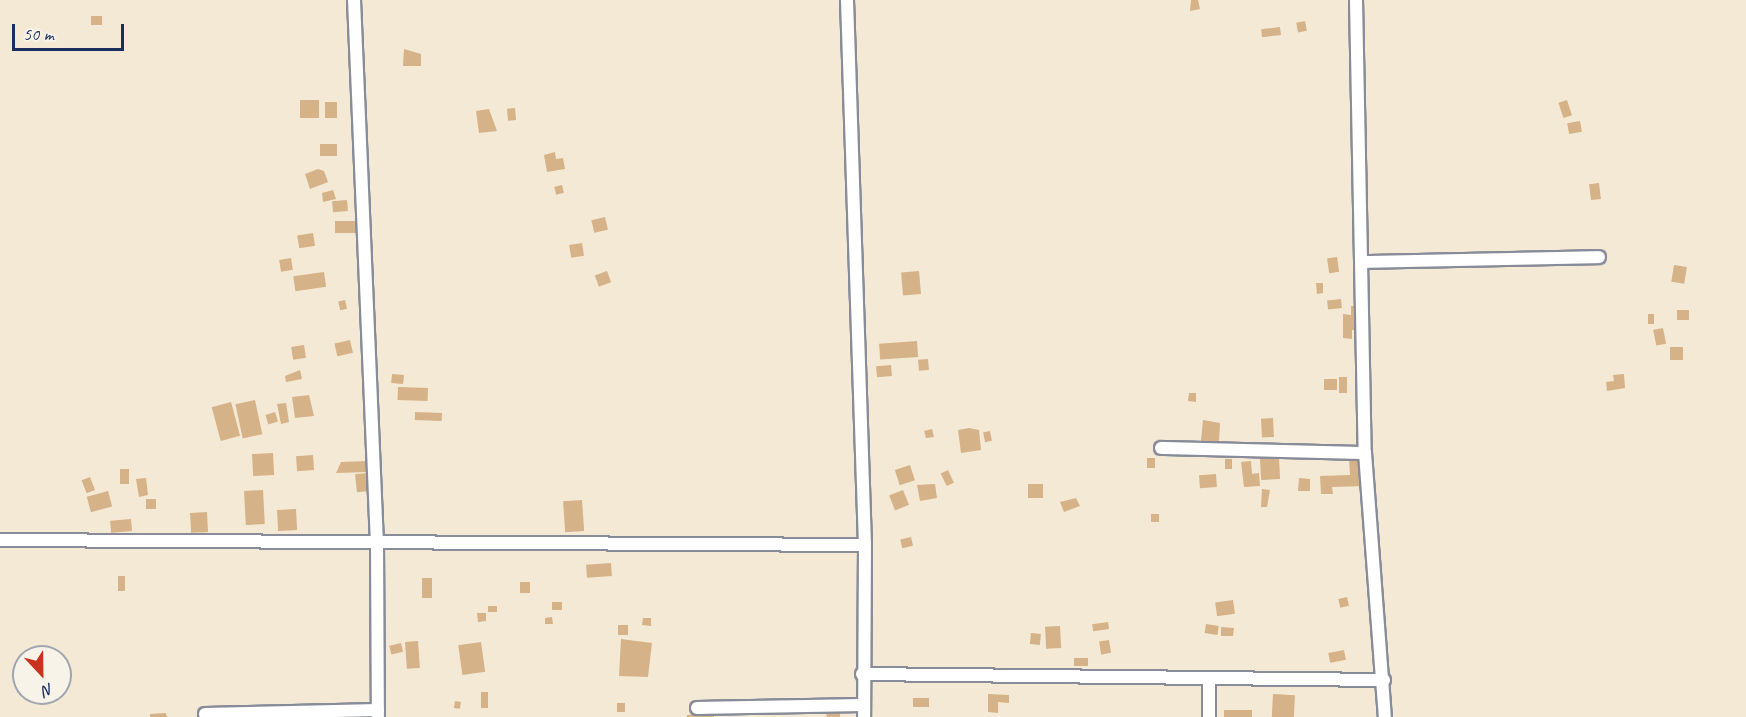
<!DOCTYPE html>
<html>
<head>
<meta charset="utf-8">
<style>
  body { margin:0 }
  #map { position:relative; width:1746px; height:717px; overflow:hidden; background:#f4e9d4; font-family:Caveat,sans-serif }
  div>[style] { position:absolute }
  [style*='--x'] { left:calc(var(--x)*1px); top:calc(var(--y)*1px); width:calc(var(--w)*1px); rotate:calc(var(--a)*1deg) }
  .building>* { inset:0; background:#d6b288; transform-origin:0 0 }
  .roads { filter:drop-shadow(2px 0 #888c99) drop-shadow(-2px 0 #888c99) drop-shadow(0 2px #888c99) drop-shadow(0 -2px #888c99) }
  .minor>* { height:12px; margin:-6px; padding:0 6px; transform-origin:6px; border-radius:6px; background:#fff }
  span { translate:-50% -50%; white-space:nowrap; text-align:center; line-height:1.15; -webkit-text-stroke:6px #f7f3e8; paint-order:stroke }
  .north { position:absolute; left:12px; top:645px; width:60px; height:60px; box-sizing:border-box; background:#f7f3e8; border:2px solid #9fa5b1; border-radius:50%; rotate:158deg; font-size:16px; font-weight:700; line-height:24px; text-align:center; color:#1b2f5e }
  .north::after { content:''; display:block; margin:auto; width:21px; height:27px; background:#c8321e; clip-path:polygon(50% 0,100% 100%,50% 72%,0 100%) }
  .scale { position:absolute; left:12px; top:24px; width:112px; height:27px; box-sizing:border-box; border:3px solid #1b2f5e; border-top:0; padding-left:8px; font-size:18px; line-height:21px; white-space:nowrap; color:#1b2f5e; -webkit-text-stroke:4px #f7f3e8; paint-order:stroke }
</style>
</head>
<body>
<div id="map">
  <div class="building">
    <div style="clip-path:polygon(1191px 0,1198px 0,1200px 9px,1190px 11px)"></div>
    <div style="left:91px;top:16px;width:11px;height:9px"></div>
    <div style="left:1305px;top:21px;width:10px;height:9px;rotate:79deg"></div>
    <div style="left:1280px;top:27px;width:8px;height:19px;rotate:83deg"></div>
    <div style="clip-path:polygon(404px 49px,421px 54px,421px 66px,403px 66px)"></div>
    <div style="left:300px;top:100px;width:19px;height:18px"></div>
    <div style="left:1567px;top:100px;width:16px;height:9px;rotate:72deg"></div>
    <div style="left:325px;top:102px;width:12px;height:16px"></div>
    <div style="left:515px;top:108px;width:12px;height:8px;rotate:85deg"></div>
    <div style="clip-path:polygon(489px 109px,497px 131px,479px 133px,476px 111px)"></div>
    <div style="left:1580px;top:121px;width:11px;height:13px;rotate:80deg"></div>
    <div style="left:320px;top:144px;width:17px;height:12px"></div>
    <div style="clip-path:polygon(555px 152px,556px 159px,563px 158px,565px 169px,547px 172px,544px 155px)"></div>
    <div style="clip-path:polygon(318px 169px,324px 171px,328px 182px,310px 189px,305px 174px)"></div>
    <div style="left:1599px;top:183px;width:16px;height:10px;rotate:83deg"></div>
    <div style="left:562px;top:185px;width:8px;height:8px;rotate:76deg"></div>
    <div style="clip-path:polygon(333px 190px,336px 199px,323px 202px,322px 193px)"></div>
    <div style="left:347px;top:200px;width:11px;height:15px;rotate:85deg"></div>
    <div style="left:605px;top:217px;width:13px;height:14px;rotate:77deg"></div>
    <div style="left:335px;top:221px;width:23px;height:12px"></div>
    <div style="left:313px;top:233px;width:13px;height:16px;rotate:81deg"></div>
    <div style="left:582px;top:243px;width:13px;height:13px;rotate:81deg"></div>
    <div style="left:1337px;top:257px;width:15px;height:10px;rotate:82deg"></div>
    <div style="left:291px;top:258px;width:12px;height:12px;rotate:81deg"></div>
    <div style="left:1674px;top:265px;width:13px;height:17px;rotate:9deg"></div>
    <div style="left:607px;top:271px;width:12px;height:13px;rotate:70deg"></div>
    <div style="left:919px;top:271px;width:23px;height:18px;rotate:85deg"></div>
    <div style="left:324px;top:272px;width:15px;height:31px;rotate:82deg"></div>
    <div style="clip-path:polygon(1316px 283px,1323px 283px,1323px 293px,1317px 294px)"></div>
    <div style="left:1341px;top:299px;width:9px;height:14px;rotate:84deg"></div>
    <div style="left:345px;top:300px;width:9px;height:7px;rotate:77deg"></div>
    <div style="clip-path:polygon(1351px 306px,1361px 306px,1361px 330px,1352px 330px,1352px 339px,1343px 338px,1343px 314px,1351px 315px)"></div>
    <div style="left:1677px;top:310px;width:12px;height:10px"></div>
    <div style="left:1648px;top:314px;width:6px;height:10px"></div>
    <div style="left:1663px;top:328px;width:16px;height:10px;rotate:79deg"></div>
    <div style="left:350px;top:340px;width:13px;height:16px;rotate:77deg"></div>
    <div style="left:917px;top:341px;width:16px;height:38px;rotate:86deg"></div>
    <div style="left:304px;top:345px;width:13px;height:13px;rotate:81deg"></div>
    <div style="left:1670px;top:347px;width:13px;height:13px"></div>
    <div style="left:928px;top:359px;width:11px;height:10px;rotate:85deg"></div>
    <div style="left:891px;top:365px;width:11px;height:15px;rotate:85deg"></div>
    <div style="clip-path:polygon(300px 370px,302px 379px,286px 382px,285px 376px)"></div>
    <div style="left:392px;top:374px;width:12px;height:9px;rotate:5deg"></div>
    <div style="clip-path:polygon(1624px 374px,1625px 388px,1607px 391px,1606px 382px,1614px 381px,1613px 375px)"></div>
    <div style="left:1347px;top:377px;width:16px;height:8px;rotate:90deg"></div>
    <div style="left:1337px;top:379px;width:11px;height:13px;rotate:90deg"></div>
    <div style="left:398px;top:387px;width:30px;height:13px;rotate:2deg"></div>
    <div style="clip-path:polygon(1189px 393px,1196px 393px,1196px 402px,1188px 401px)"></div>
    <div style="clip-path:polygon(309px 395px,314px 416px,295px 418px,292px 397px)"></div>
    <div style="left:255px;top:400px;width:35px;height:20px;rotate:78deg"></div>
    <div style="left:231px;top:402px;width:35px;height:20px;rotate:75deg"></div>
    <div style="clip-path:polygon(286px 403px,289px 422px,281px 424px,277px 404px)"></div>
    <div style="left:275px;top:412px;width:10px;height:10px;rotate:73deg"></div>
    <div style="left:415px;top:412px;width:27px;height:8px;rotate:2deg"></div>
    <div style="left:1273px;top:418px;width:19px;height:12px;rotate:87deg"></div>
    <div style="clip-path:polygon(1203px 420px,1220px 423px,1219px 442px,1201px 441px)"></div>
    <div style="clip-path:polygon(969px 428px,979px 430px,981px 450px,961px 453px,958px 430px)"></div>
    <div style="clip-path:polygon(932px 429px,934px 437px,926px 438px,924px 431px)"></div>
    <div style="left:990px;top:431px;width:10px;height:7px;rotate:79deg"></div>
    <div style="left:273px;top:453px;width:22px;height:21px;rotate:87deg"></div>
    <div style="left:313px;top:455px;width:15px;height:17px;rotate:86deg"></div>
    <div style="left:1147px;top:458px;width:8px;height:10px"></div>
    <div style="left:1279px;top:458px;width:21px;height:19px;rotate:87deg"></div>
    <div style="clip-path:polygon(1364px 458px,1365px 486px,1332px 487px,1333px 494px,1321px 494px,1320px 476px,1350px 475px,1349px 459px)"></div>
    <div style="left:1225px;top:459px;width:7px;height:10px"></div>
    <div style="clip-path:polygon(368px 461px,368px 472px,336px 473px,341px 462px)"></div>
    <div style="clip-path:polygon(1251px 461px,1252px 474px,1259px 473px,1260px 486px,1244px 487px,1241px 462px)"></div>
    <div style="left:910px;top:465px;width:16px;height:16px;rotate:72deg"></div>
    <div style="left:120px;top:469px;width:9px;height:15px"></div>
    <div style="left:948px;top:470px;width:14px;height:8px;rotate:65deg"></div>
    <div style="left:368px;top:473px;width:18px;height:13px;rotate:84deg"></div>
    <div style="left:1216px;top:474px;width:13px;height:17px;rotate:86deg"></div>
    <div style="left:90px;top:477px;width:14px;height:9px;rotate:69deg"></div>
    <div style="clip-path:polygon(146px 478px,148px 495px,139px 497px,136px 479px)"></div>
    <div style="clip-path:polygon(1299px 478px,1310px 479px,1310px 491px,1298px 491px)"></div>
    <div style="clip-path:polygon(935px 484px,937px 498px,920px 501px,917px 485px)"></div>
    <div style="left:1028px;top:484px;width:15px;height:14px"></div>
    <div style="clip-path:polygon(1262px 489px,1270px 490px,1267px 507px,1261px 507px)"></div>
    <div style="left:263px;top:490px;width:34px;height:19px;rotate:87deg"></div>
    <div style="left:903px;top:490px;width:16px;height:15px;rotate:68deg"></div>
    <div style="left:108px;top:491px;width:16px;height:22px;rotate:75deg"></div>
    <div style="clip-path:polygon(1076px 498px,1080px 506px,1064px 512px,1060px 502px)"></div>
    <div style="left:146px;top:499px;width:10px;height:10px"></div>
    <div style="left:582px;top:500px;width:31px;height:19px;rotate:86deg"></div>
    <div style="left:296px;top:509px;width:21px;height:19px;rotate:87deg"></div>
    <div style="left:207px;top:512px;width:20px;height:17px;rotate:87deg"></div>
    <div style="left:1151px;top:514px;width:8px;height:8px"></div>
    <div style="left:131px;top:519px;width:12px;height:21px;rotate:85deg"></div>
    <div style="left:911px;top:537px;width:9px;height:11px;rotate:77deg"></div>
    <div style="left:611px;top:563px;width:13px;height:25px;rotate:86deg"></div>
    <div style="left:118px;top:576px;width:7px;height:15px"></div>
    <div style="left:422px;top:578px;width:10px;height:20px"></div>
    <div style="left:520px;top:582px;width:10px;height:11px"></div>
    <div style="left:1347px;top:597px;width:9px;height:9px;rotate:77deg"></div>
    <div style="left:1233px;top:600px;width:14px;height:18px;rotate:82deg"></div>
    <div style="left:552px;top:602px;width:10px;height:8px"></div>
    <div style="left:497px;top:606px;width:6px;height:9px;rotate:90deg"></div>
    <div style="clip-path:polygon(477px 613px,486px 613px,486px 621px,478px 622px)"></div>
    <div style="clip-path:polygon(552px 617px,553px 624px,545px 624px,545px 618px)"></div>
    <div style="clip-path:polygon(643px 618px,651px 618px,651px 626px,642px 625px)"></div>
    <div style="left:1108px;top:622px;width:7px;height:16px;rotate:82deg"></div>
    <div style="left:1206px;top:624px;width:13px;height:9px;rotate:9deg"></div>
    <div style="left:618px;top:625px;width:10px;height:10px"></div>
    <div style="left:1060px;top:626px;width:22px;height:15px;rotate:87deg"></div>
    <div style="clip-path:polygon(1221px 627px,1234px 628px,1233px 636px,1221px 636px)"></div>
    <div style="left:1031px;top:633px;width:10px;height:11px;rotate:6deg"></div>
    <div style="clip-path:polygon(621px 639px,652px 643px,648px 677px,619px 676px)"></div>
    <div style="left:1109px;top:640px;width:13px;height:10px;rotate:81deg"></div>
    <div style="left:418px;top:641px;width:27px;height:13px;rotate:86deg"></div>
    <div style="left:481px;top:642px;width:30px;height:23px;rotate:82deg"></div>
    <div style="left:401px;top:643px;width:9px;height:12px;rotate:77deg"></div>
    <div style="left:1344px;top:650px;width:10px;height:16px;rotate:79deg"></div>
    <div style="left:1074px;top:658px;width:14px;height:8px"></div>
    <div style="left:481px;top:692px;width:7px;height:16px"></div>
    <div style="clip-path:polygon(988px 694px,1009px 695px,1009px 703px,998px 702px,998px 713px,988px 712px)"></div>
    <div style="left:1273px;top:694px;width:22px;height:23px;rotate:3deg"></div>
    <div style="left:913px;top:698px;width:16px;height:9px"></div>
    <div style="left:455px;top:701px;width:6px;height:7px;rotate:9deg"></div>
    <div style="left:617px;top:703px;width:8px;height:9px"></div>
    <div style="left:1224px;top:710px;width:28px;height:7px"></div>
    <div style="clip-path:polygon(840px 712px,840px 717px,827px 717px,826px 713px)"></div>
    <div style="clip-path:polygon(166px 713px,167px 717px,150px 717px,150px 714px)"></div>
    <div style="clip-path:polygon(714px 713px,714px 717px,687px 717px,687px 715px)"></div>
  </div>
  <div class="roads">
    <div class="minor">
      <div style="--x:354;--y:0;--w:544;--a:87.58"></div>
      <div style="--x:377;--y:544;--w:173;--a:89.7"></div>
      <div style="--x:847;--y:0;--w:545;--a:88.11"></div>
      <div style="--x:865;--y:545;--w:172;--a:90.3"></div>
      <div style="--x:1356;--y:0;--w:453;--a:88.9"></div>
      <div style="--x:1365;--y:453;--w:265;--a:85.7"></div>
      <div style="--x:1363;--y:262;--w:236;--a:-1.2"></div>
      <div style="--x:1161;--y:448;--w:204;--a:1.4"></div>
      <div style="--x:0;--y:540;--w:865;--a:0.33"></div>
      <div style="--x:862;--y:674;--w:522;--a:0.66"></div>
      <div style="--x:697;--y:708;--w:166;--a:-1"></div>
      <div style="--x:205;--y:714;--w:173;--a:-1.3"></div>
      <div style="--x:1209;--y:717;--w:39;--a:-90"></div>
    </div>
  </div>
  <div class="north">N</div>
  <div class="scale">50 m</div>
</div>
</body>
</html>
